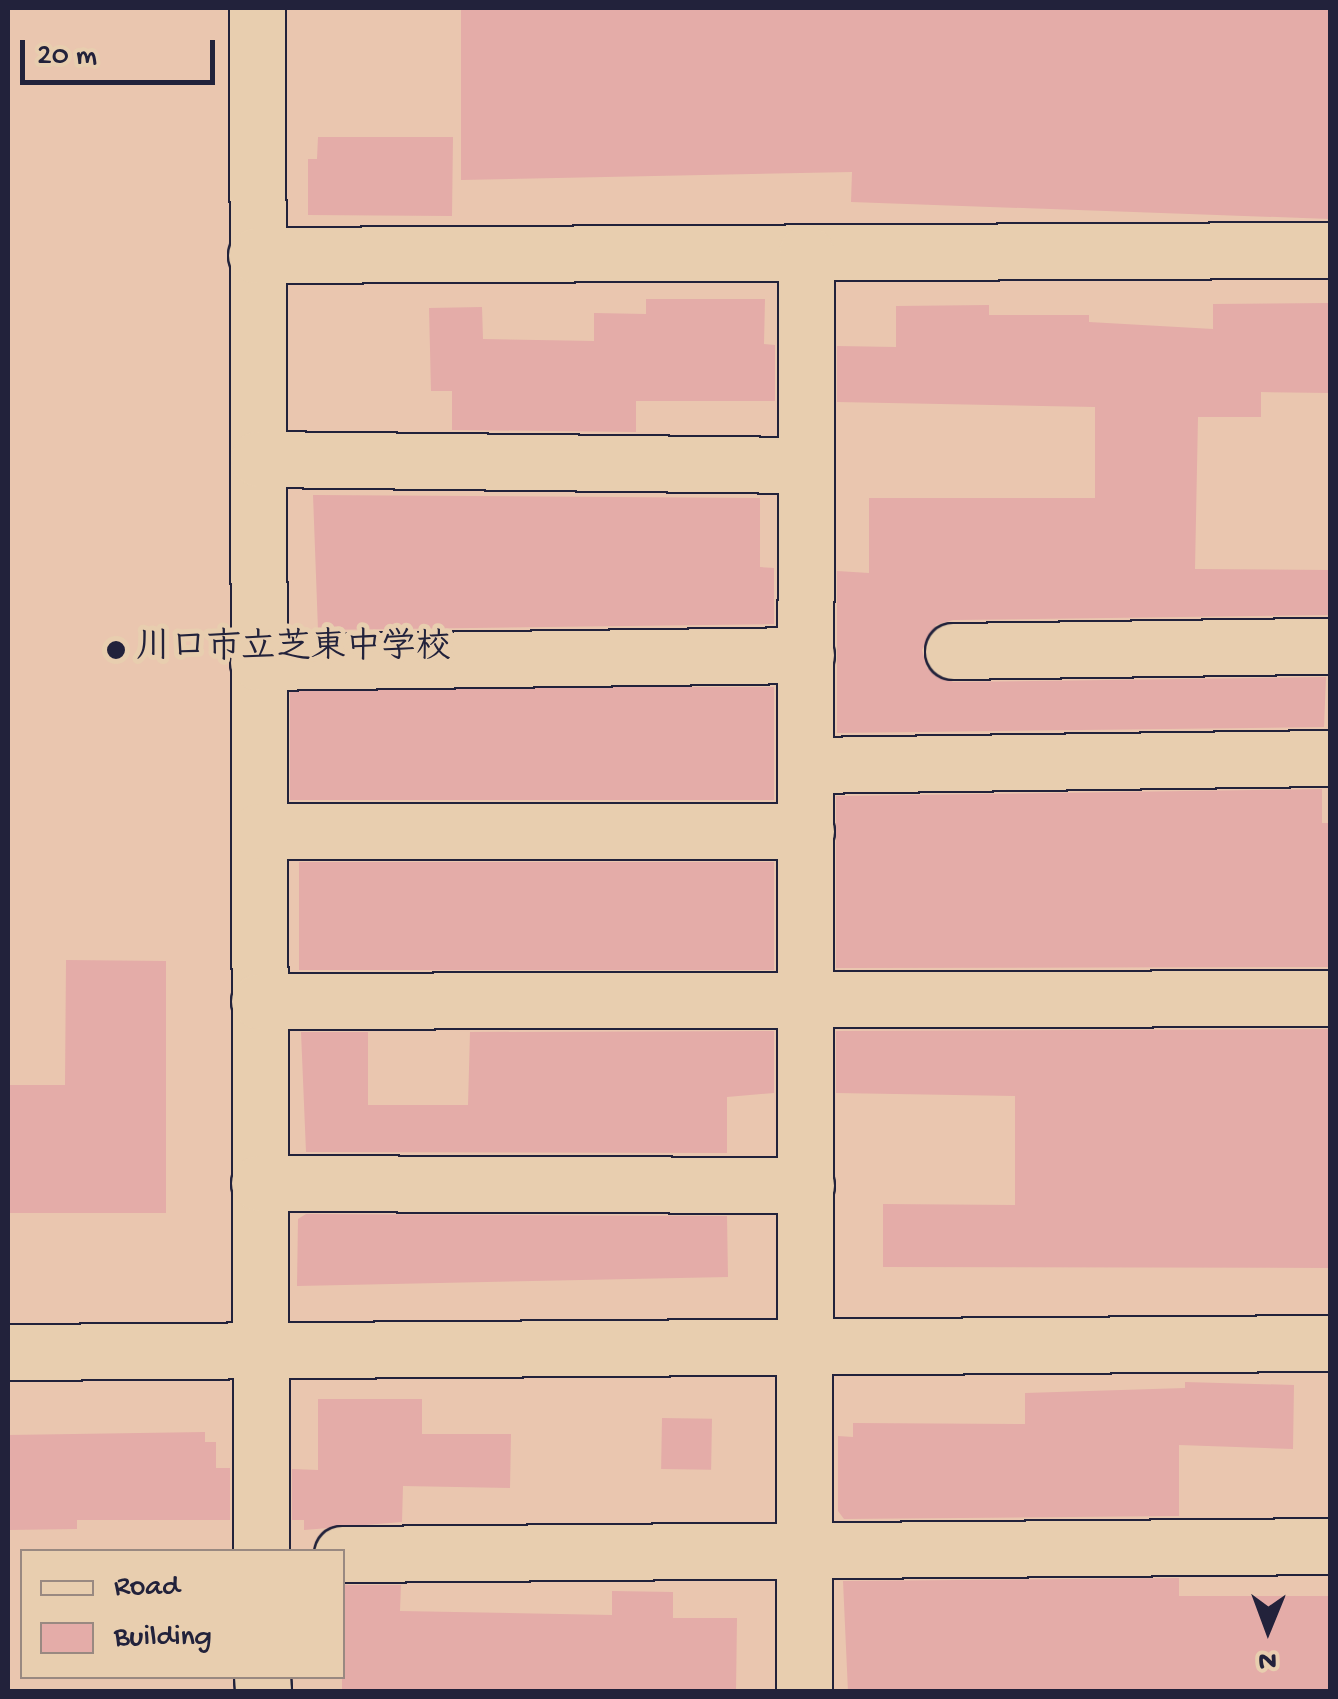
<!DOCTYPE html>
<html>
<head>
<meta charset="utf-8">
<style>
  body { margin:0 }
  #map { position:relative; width:1338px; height:1699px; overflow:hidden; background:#eac6af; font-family:"Gochi Hand","Klee One",sans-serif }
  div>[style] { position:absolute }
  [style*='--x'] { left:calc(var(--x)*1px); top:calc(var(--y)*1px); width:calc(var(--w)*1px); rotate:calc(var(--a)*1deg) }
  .building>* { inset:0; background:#e4aca8; transform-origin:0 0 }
  .roads { filter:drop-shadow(2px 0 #22223b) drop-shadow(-2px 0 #22223b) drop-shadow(0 2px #22223b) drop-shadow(0 -2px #22223b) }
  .minor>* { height:55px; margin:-27.5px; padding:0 27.5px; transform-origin:27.5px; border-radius:27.5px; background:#e8ceaf }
  .dots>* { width:28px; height:28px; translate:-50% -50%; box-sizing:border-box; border:5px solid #e8ceaf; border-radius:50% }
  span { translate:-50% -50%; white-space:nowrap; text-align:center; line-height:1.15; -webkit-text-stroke:10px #e8ceaf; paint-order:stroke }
  .poi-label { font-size:35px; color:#22223b; font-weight:700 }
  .left { translate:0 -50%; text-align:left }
  .frame { position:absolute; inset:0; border:10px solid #22223b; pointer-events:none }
  .legend { position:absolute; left:20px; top:1549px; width:325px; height:130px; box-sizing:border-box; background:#e8ceaf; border:2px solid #998981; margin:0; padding:12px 18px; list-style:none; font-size:30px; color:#22223b }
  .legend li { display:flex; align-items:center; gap:20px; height:50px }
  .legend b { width:50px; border:2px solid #998981 }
  .north { position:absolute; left:1218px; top:1579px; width:100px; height:100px; -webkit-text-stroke:8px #e8ceaf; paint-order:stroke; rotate:181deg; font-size:28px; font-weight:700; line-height:40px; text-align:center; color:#22223b }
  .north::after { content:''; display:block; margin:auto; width:35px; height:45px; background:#22223b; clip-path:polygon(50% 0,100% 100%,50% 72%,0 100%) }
  .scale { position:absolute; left:20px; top:40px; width:195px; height:45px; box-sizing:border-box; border:5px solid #22223b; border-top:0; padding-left:12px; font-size:30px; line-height:35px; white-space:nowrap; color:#22223b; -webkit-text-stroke:8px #e8ceaf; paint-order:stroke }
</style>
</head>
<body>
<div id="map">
  <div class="building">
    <div style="clip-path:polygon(461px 8px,1330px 8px,1330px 219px,851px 202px,852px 172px,461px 180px)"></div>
    <div style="clip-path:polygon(318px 137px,453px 137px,452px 216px,308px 215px,308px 159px,317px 159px)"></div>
    <div style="clip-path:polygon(646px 299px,765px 299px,764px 344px,775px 345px,775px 401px,636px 401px,636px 432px,452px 430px,452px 391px,431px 391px,429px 308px,482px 307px,483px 339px,594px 341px,594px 313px,646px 314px)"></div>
    <div style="clip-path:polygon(1330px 303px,1330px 393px,1261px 392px,1261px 417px,1198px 417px,1195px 569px,1330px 570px,1330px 615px,953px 620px,936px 625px,922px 650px,927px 668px,953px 682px,1326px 677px,1324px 727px,837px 733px,837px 571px,869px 573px,869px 498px,1095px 498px,1095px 407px,837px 402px,837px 346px,896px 347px,896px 306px,989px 305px,989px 315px,1089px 315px,1089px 322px,1213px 329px,1213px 304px)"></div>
    <div style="clip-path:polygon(313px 495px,760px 498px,760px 567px,774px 568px,774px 624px,318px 630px)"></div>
    <div style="left:774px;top:687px;width:113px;height:484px;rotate:90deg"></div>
    <div style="clip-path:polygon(1322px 789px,1322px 823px,1330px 823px,1330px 967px,836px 968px,836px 796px)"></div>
    <div style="left:299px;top:862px;width:475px;height:108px"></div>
    <div style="clip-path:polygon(66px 960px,166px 961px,166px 1213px,8px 1213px,8px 1085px,65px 1085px)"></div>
    <div style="clip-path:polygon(1330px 1029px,1330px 1268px,883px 1267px,883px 1204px,1015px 1205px,1015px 1096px,836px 1093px,836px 1031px)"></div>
    <div style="clip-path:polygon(774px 1031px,774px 1093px,727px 1097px,727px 1153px,306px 1152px,301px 1032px,368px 1032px,368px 1105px,468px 1105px,470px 1032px)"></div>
    <div style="clip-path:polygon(306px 1214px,727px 1216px,728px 1277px,297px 1286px,298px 1219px)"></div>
    <div style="clip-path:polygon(1185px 1382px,1294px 1385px,1293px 1449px,1179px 1445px,1179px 1516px,844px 1519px,838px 1511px,838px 1436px,853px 1437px,853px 1423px,1025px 1424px,1025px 1393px,1185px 1388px)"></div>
    <div style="clip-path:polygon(318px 1399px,422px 1399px,422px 1434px,511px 1434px,510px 1488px,403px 1486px,402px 1522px,304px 1530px,304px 1520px,292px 1520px,292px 1469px,318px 1470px)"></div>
    <div style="left:662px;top:1418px;width:50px;height:51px;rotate:1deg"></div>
    <div style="clip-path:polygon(205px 1432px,205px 1442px,216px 1442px,216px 1468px,230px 1468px,230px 1520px,77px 1520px,77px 1529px,8px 1530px,8px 1435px)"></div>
    <div style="clip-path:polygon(1179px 1578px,1179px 1596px,1330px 1596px,1330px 1691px,848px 1692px,843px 1581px)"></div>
    <div style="clip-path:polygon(342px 1585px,401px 1585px,400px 1611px,612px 1615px,612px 1591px,673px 1592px,673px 1618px,737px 1618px,736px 1692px,342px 1692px)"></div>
  </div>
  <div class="roads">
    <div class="minor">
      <div style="--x:257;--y:8;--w:1544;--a:89.85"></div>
      <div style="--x:256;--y:255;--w:1074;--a:-0.27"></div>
      <div style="--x:258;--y:459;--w:548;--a:0.63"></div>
      <div style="--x:953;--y:651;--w:377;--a:-0.8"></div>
      <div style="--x:258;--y:662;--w:548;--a:-0.73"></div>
      <div style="--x:806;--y:765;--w:524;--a:-0.77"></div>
      <div style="--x:259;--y:831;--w:547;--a:0"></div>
      <div style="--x:259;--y:1001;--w:1071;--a:-0.16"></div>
      <div style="--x:259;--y:1183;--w:547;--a:0.21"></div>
      <div style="--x:8;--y:1352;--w:1322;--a:-0.39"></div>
      <div style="--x:342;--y:1554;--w:988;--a:-0.46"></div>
      <div style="--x:262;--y:1676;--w:16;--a:86"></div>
      <div style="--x:804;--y:1692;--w:1439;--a:-89.92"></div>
    </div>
  </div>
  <div class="dots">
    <div style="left:116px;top:650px;background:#22223b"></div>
  </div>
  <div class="poi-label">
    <span class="left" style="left:136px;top:650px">川口市立芝東中学校</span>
  </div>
  <div class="frame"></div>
  <ul class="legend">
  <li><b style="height:12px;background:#e8ceaf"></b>Road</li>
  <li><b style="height:28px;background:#e4aca8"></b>Building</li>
  </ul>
  <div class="north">N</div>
  <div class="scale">20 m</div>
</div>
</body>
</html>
